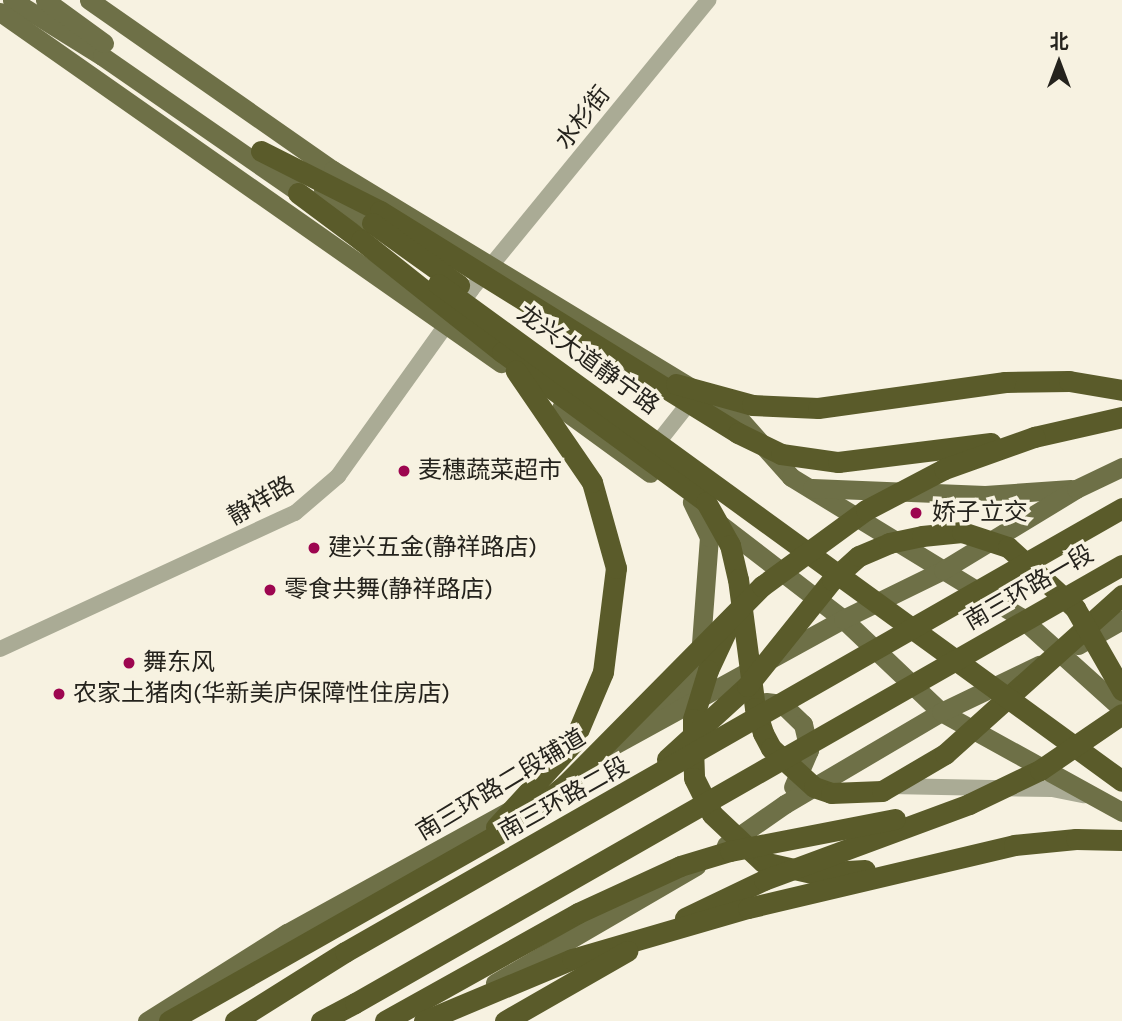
<!DOCTYPE html>
<html>
<head>
<meta charset="utf-8">
<style>
  body { margin:0 }
  #map { position:relative; width:1122px; height:1021px; overflow:hidden; background:#f7f2e1; font-family:Karla,"Noto Sans SC",sans-serif }
  div>[style] { position:absolute }
  [style*='--x'] { left:calc(var(--x)*1px); top:calc(var(--y)*1px); width:calc(var(--w)*1px); rotate:calc(var(--a)*1deg) }
  .minor>* { height:16px; margin:-8px; padding:0 8px; transform-origin:8px; border-radius:8px; background:#aaab95 }
  .major>* { height:19px; margin:-9.5px; padding:0 9.5px; transform-origin:9.5px; border-radius:9.5px; background:#6e7047 }
  .highway>* { height:21px; margin:-10.5px; padding:0 10.5px; transform-origin:10.5px; border-radius:10.5px; background:#5a5b2a }
  .highway-bridge>* { height:21px; margin:-10.5px; padding:0 10.5px; transform-origin:10.5px; border-radius:10.5px; background:#5a5b2a }
  .dots>* { width:19px; height:19px; translate:-50% -50%; box-sizing:border-box; border:4px solid #f7f2e1; border-radius:50% }
  span { translate:-50% -50%; white-space:nowrap; text-align:center; line-height:1.15; -webkit-text-stroke:7px #f7f2e1; paint-order:stroke }
  .street-label { font-size:24px; color:#25231d }
  .poi-label { font-size:24px; color:#25231d }
  .left { translate:0 -50%; text-align:left }
  .north { position:absolute; left:1024px; top:28px; width:70px; height:70px; -webkit-text-stroke:5px #f7f2e1; paint-order:stroke; rotate:0deg; font-size:19px; font-weight:700; line-height:28px; text-align:center; color:#25231d }
  .north::after { content:''; display:block; margin:auto; width:24px; height:32px; background:#25231d; clip-path:polygon(50% 0,100% 100%,50% 72%,0 100%) }
</style>
</head>
<body>
<div id="map">
  <div class="minor">
    <div style="--x:652;--y:450;--w:71;--a:-51.8"></div>
    <div style="--x:0;--y:649;--w:325;--a:-24.8"></div>
    <div style="--x:295;--y:513;--w:57;--a:-40.7"></div>
    <div style="--x:338;--y:476;--w:229;--a:-54.4"></div>
    <div style="--x:471;--y:290;--w:375;--a:-50.7"></div>
    <div style="--x:890;--y:786;--w:162;--a:1.1"></div>
    <div style="--x:1052;--y:789;--w:33;--a:11"></div>
  </div>
  <div class="major">
    <div style="--x:12;--y:0;--w:106;--a:31.9"></div>
    <div style="--x:102;--y:56;--w:253;--a:34.7"></div>
    <div style="--x:45;--y:0;--w:73;--a:36.1"></div>
    <div style="--x:89;--y:0;--w:297;--a:34.9"></div>
    <div style="--x:333;--y:170;--w:472;--a:31.3"></div>
    <div style="--x:736;--y:415;--w:83;--a:48.4"></div>
    <div style="--x:791;--y:477;--w:268;--a:31.4"></div>
    <div style="--x:1020;--y:617;--w:137;--a:42"></div>
    <div style="--x:0;--y:12;--w:612;--a:35.02"></div>
    <div style="--x:323;--y:191;--w:59;--a:33.1"></div>
    <div style="--x:561;--y:408;--w:110;--a:36.1"></div>
    <div style="--x:812;--y:488;--w:173;--a:2.3"></div>
    <div style="--x:985;--y:495;--w:86;--a:-4"></div>
    <div style="--x:717;--y:522;--w:159;--a:37.6"></div>
    <div style="--x:843;--y:619;--w:135;--a:43.5"></div>
    <div style="--x:941;--y:712;--w:207;--a:28.9"></div>
    <div style="--x:1078;--y:645;--w:51;--a:-29.6"></div>
    <div style="--x:766;--y:702;--w:16;--a:7"></div>
    <div style="--x:782;--y:704;--w:29;--a:44"></div>
    <div style="--x:803;--y:724;--w:27;--a:77"></div>
    <div style="--x:809;--y:750;--w:40;--a:113.4"></div>
    <div style="--x:651;--y:717;--w:48;--a:-39"></div>
    <div style="--x:688;--y:687;--w:20;--a:-57"></div>
    <div style="--x:699;--y:670;--w:133;--a:-85.7"></div>
    <div style="--x:709;--y:537;--w:39;--a:-116"></div>
    <div style="--x:605;--y:750;--w:272;--a:-28.8"></div>
    <div style="--x:843;--y:619;--w:111;--a:-26.1"></div>
    <div style="--x:943;--y:570;--w:156;--a:-31.3"></div>
    <div style="--x:1076;--y:489;--w:51;--a:-25.6"></div>
    <div style="--x:726;--y:845;--w:72;--a:-34.8"></div>
    <div style="--x:785;--y:804;--w:181;--a:-30.5"></div>
    <div style="--x:941;--y:712;--w:109;--a:-25.6"></div>
    <div style="--x:495;--y:983;--w:233;--a:-30.2"></div>
    <div style="--x:147;--y:1021;--w:165;--a:-32.2"></div>
    <div style="--x:287;--y:933;--w:253;--a:-28.8"></div>
  </div>
  <div class="highway">
    <div style="--x:261;--y:151;--w:133;--a:26.8"></div>
    <div style="--x:298;--y:193;--w:79;--a:36.7"></div>
    <div style="--x:1005;--y:382;--w:64;--a:-0.9"></div>
    <div style="--x:1069;--y:381;--w:54;--a:9.6"></div>
    <div style="--x:1034;--y:437;--w:90;--a:-12.8"></div>
    <div style="--x:708;--y:670;--w:52;--a:-64.9"></div>
    <div style="--x:235;--y:1021;--w:130;--a:-32.1"></div>
    <div style="--x:321;--y:1021;--w:38;--a:-28"></div>
  </div>
  <div class="highway-bridge">
    <div style="--x:380;--y:211;--w:421;--a:31.8"></div>
    <div style="--x:738;--y:433;--w:48;--a:26"></div>
    <div style="--x:781;--y:454;--w:58;--a:8"></div>
    <div style="--x:838;--y:462;--w:154;--a:-7.1"></div>
    <div style="--x:372;--y:223;--w:107;--a:35.5"></div>
    <div style="--x:361;--y:240;--w:180;--a:38.5"></div>
    <div style="--x:502;--y:352;--w:253;--a:36.3"></div>
    <div style="--x:706;--y:502;--w:49;--a:60.8"></div>
    <div style="--x:730;--y:545;--w:35;--a:77"></div>
    <div style="--x:738;--y:579;--w:130;--a:82.5"></div>
    <div style="--x:755;--y:708;--w:26;--a:72"></div>
    <div style="--x:763;--y:733;--w:17;--a:62"></div>
    <div style="--x:771;--y:748;--w:58;--a:42.2"></div>
    <div style="--x:814;--y:787;--w:18;--a:19"></div>
    <div style="--x:831;--y:793;--w:51;--a:-2.2"></div>
    <div style="--x:882;--y:791;--w:73;--a:-30.4"></div>
    <div style="--x:945;--y:754;--w:238;--a:-41.9"></div>
    <div style="--x:438;--y:284;--w:845;--a:36"></div>
    <div style="--x:676;--y:384;--w:79;--a:15.4"></div>
    <div style="--x:752;--y:405;--w:66;--a:2.6"></div>
    <div style="--x:818;--y:408;--w:189;--a:-7.9"></div>
    <div style="--x:708;--y:670;--w:51;--a:107"></div>
    <div style="--x:693;--y:719;--w:28;--a:90"></div>
    <div style="--x:693;--y:747;--w:31;--a:88"></div>
    <div style="--x:694;--y:778;--w:40;--a:63.4"></div>
    <div style="--x:712;--y:814;--w:70;--a:43.3"></div>
    <div style="--x:763;--y:862;--w:50;--a:12.7"></div>
    <div style="--x:812;--y:873;--w:53;--a:-3.2"></div>
    <div style="--x:667;--y:759;--w:108;--a:-42.4"></div>
    <div style="--x:747;--y:686;--w:136;--a:-51.3"></div>
    <div style="--x:832;--y:580;--w:36;--a:-42"></div>
    <div style="--x:859;--y:556;--w:33;--a:-23"></div>
    <div style="--x:889;--y:543;--w:34;--a:-12"></div>
    <div style="--x:922;--y:536;--w:40;--a:-5.7"></div>
    <div style="--x:962;--y:532;--w:48;--a:18.1"></div>
    <div style="--x:1008;--y:547;--w:91;--a:42.3"></div>
    <div style="--x:1075;--y:608;--w:95;--a:60.2"></div>
    <div style="--x:496;--y:827;--w:114;--a:-47.5"></div>
    <div style="--x:573;--y:743;--w:77;--a:-67.1"></div>
    <div style="--x:603;--y:672;--w:105;--a:-82.9"></div>
    <div style="--x:616;--y:568;--w:89;--a:-105.6"></div>
    <div style="--x:592;--y:482;--w:135;--a:-124.4"></div>
    <div style="--x:685;--y:918;--w:88;--a:-25.7"></div>
    <div style="--x:764;--y:880;--w:219;--a:-20.3"></div>
    <div style="--x:969;--y:804;--w:79;--a:-25.6"></div>
    <div style="--x:1040;--y:770;--w:99;--a:-34.3"></div>
    <div style="--x:345;--y:952;--w:895;--a:-29.74"></div>
    <div style="--x:355;--y:1003;--w:883;--a:-29.73"></div>
    <div style="--x:169;--y:1021;--w:403;--a:-29.6"></div>
    <div style="--x:520;--y:822;--w:60;--a:-39.6"></div>
    <div style="--x:566;--y:784;--w:279;--a:-45.3"></div>
    <div style="--x:762;--y:586;--w:129;--a:-36.2"></div>
    <div style="--x:866;--y:510;--w:88;--a:-27.7"></div>
    <div style="--x:944;--y:469;--w:96;--a:-19.6"></div>
    <div style="--x:385;--y:1021;--w:221;--a:-29.2"></div>
    <div style="--x:578;--y:913;--w:112;--a:-24.7"></div>
    <div style="--x:680;--y:866;--w:52;--a:-16.7"></div>
    <div style="--x:730;--y:851;--w:168;--a:-11"></div>
    <div style="--x:424;--y:1021;--w:160;--a:-22.7"></div>
    <div style="--x:572;--y:959;--w:183;--a:-16.2"></div>
    <div style="--x:748;--y:908;--w:273;--a:-13.3"></div>
    <div style="--x:1014;--y:845;--w:62;--a:-5.5"></div>
    <div style="--x:1076;--y:839;--w:46;--a:1.2"></div>
    <div style="--x:505;--y:1021;--w:141;--a:-29.8"></div>
  </div>
  <div class="dots">
    <div style="left:404px;top:471px;background:#9d0650"></div>
    <div style="left:916px;top:513px;background:#9d0650"></div>
    <div style="left:314px;top:548px;background:#9d0650"></div>
    <div style="left:270px;top:590px;background:#9d0650"></div>
    <div style="left:129px;top:663px;background:#9d0650"></div>
    <div style="left:59px;top:694px;background:#9d0650"></div>
  </div>
  <div class="street-label">
    <span style="left:583px;top:118px;rotate:-52deg">水杉街</span>
    <span style="left:588px;top:360px;rotate:36deg">龙兴大道静宁路</span>
    <span style="left:261px;top:501px;rotate:-30deg">静祥路</span>
    <span style="left:1029px;top:588px;rotate:-30deg">南三环路一段</span>
    <span style="left:501px;top:785px;rotate:-31deg">南三环路二段辅道</span>
    <span style="left:564px;top:799px;rotate:-29deg">南三环路二段</span>
  </div>
  <div class="poi-label">
    <span class="left" style="left:418px;top:471px">麦穗蔬菜超市</span>
    <span class="left" style="left:932px;top:513px">娇子立交</span>
    <span class="left" style="left:328px;top:548px">建兴五金(静祥路店)</span>
    <span class="left" style="left:284px;top:590px">零食共舞(静祥路店)</span>
    <span class="left" style="left:143px;top:663px">舞东风</span>
    <span class="left" style="left:73px;top:694px">农家土猪肉(华新美庐保障性住房店)</span>
  </div>
  <div class="north">北</div>
</div>
</body>
</html>
